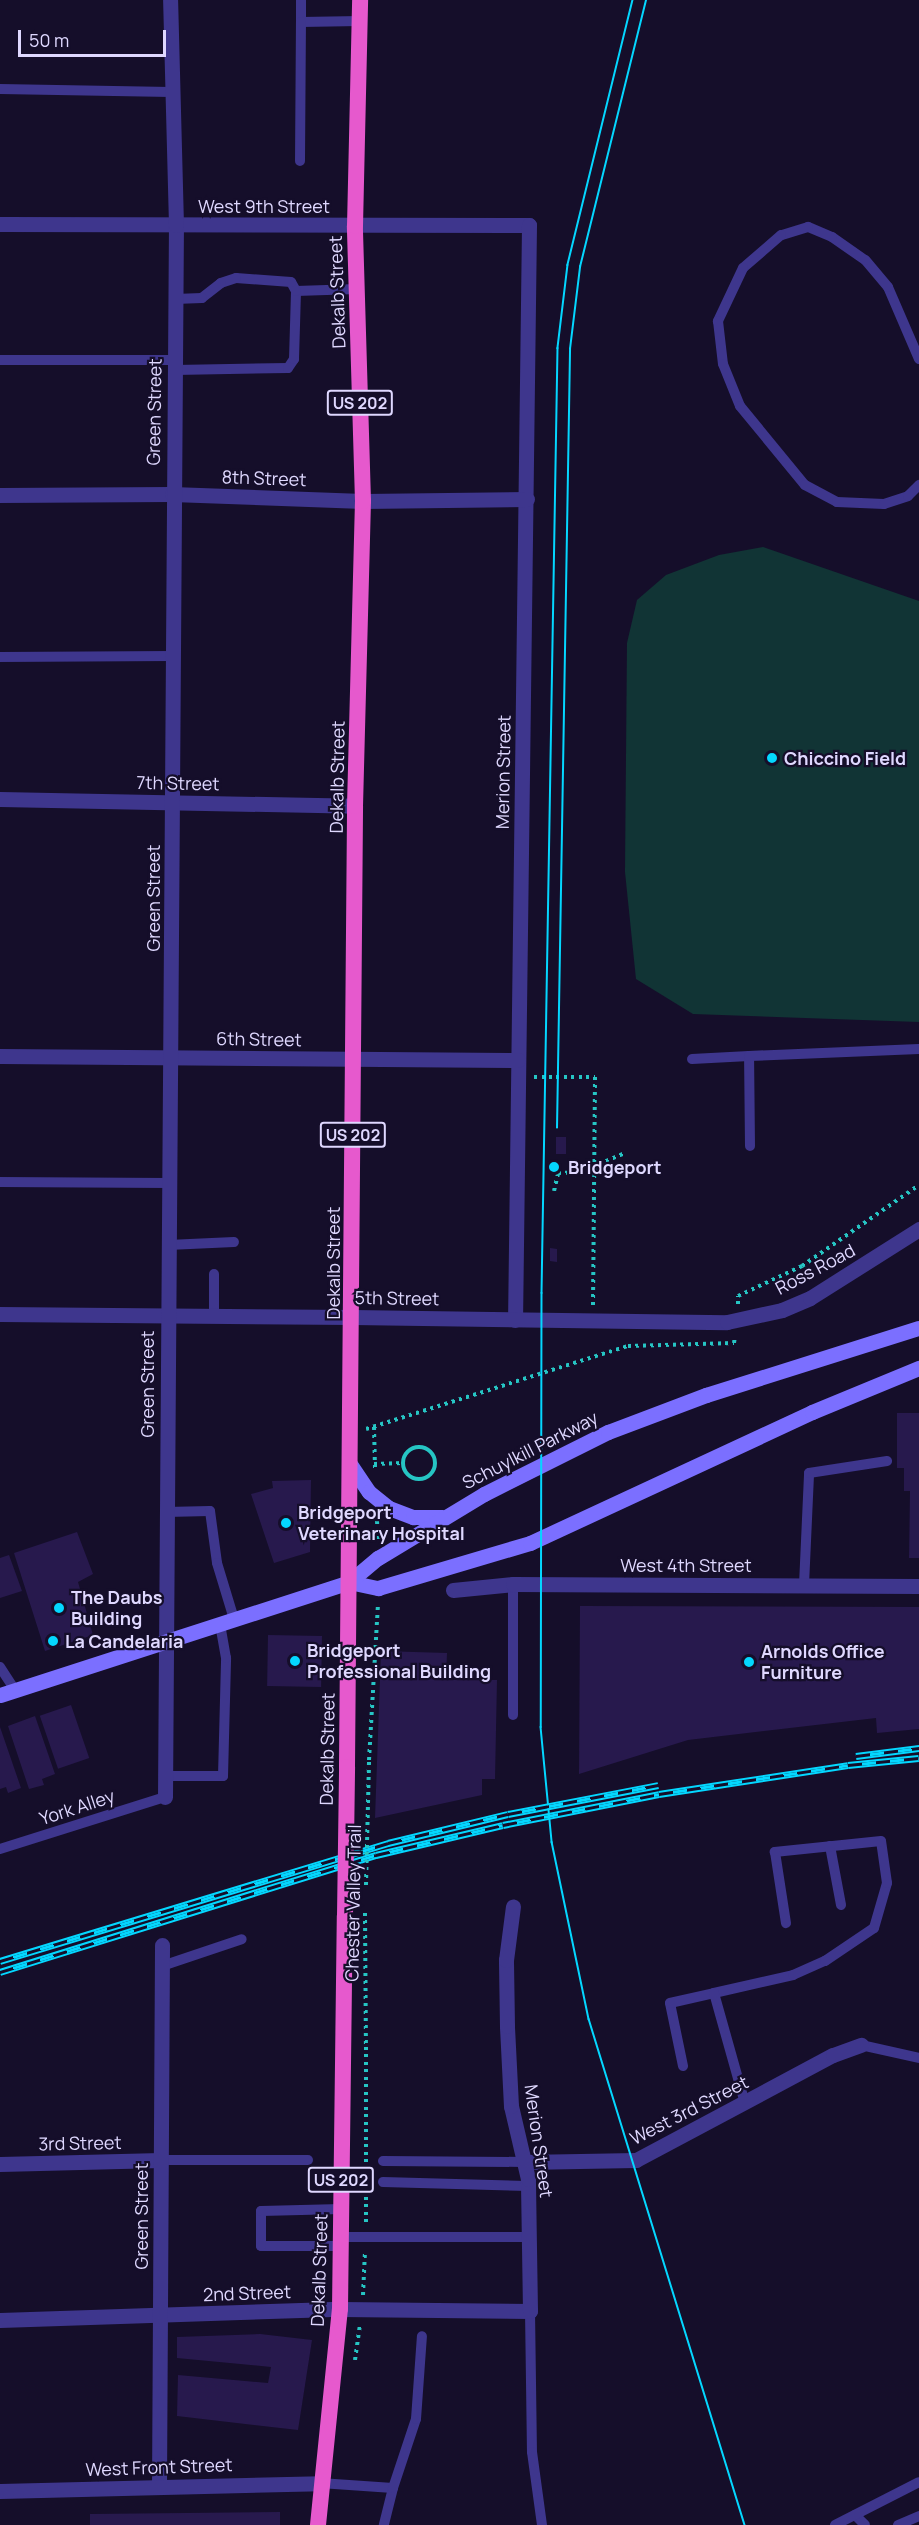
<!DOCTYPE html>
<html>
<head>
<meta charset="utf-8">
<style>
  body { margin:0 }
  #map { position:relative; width:919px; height:2525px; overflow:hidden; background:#150e2a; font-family:Manrope,sans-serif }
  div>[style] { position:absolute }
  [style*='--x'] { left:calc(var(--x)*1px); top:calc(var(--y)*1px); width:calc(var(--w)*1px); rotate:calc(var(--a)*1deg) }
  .green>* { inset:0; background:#113435 }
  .building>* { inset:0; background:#27194d; transform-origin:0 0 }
  .path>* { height:4px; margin-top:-2px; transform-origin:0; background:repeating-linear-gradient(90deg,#26c5c4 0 3px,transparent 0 7.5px) }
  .path>.ring { margin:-2px; padding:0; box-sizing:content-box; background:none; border:4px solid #26c5c4; border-radius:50% }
  .service>* { height:10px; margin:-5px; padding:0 5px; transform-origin:5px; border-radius:5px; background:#3e368d }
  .minor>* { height:15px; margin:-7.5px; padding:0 7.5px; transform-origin:7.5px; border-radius:7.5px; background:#3e368d }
  .tertiary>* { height:15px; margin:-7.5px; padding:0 7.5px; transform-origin:7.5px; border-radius:7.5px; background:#3e368d }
  .secondary>* { height:15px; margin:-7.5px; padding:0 7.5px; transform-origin:7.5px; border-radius:7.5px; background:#7b6fff }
  .trunk>* { height:16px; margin:-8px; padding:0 8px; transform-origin:8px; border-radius:8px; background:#e659cd }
  .tram>* { height:1.5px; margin:-0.75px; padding:0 0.75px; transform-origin:0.75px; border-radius:0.75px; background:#04d7ff }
  .rail>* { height:7px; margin-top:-3.5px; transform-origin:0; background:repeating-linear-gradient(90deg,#150e2a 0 14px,#04d7ff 0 28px); box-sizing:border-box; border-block:2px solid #04d7ff }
  .path-bridge>* { height:4px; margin-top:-2px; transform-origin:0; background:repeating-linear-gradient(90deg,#26c5c4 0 3px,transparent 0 7.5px) }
  .trunk-bridge>* { height:16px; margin:-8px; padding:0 8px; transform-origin:8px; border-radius:8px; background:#e659cd }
  .dots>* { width:16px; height:16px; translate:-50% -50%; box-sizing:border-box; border:3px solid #150e2a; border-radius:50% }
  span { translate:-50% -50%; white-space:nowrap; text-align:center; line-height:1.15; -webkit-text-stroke:4.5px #150e2a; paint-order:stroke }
  .shield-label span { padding:2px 4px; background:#150e2a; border:2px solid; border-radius:4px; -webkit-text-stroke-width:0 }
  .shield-label { font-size:16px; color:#dfd8ff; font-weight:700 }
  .street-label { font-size:18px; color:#dfd8ff }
  .poi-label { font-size:18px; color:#dfd8ff; font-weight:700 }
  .left { translate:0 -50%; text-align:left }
  .scale { position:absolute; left:18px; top:30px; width:148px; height:27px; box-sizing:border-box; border:3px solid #dfd8ff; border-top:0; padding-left:8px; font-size:18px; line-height:21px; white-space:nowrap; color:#dfd8ff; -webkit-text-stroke:4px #150e2a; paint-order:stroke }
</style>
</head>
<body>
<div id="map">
  <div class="green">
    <div style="clip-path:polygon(763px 547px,919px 601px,919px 1022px,693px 1014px,636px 979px,625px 872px,627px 643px,637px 600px,666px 575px,719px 555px)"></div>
  </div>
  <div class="building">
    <div style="left:556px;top:1137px;width:10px;height:17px"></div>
    <div style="clip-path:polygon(550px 1248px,557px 1249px,557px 1262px,550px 1261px)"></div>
    <div style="clip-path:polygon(897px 1413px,919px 1413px,919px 1558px,909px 1558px,910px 1491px,904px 1491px,904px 1468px,897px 1468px)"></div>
    <div style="clip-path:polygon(311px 1480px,310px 1552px,274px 1563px,251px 1494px,273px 1488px,272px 1481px)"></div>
    <div style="clip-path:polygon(77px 1532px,93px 1574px,78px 1582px,93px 1635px,45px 1651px,14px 1553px)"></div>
    <div style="clip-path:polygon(9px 1555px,22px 1591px,0 1598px,0 1558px)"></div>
    <div style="clip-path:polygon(580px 1606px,919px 1607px,919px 1729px,877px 1733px,876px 1718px,688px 1740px,579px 1774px)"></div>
    <div style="left:268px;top:1635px;width:54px;height:51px;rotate:1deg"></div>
    <div style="clip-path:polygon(381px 1651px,447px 1653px,446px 1680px,497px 1680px,495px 1779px,482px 1779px,482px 1795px,375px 1818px)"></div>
    <div style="left:71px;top:1705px;width:56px;height:33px;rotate:71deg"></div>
    <div style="clip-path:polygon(35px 1716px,55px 1774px,42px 1779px,44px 1785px,29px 1789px,8px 1726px)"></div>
    <div style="clip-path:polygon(0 1727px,21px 1788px,8px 1793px,6px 1787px,0 1789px)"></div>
    <div style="clip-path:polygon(260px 2334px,312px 2340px,298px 2430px,177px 2416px,178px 2375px,268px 2383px,271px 2367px,177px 2358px,177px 2337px)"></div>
    <div style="clip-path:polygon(280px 2512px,280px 2525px,90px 2525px,90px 2514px)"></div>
  </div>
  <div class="path">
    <div style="--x:534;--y:1077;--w:61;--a:0"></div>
    <div style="--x:595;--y:1077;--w:228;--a:90.5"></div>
    <div style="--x:595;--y:1171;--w:8;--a:-60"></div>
    <div style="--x:599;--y:1164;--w:26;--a:-23"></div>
    <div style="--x:554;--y:1191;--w:18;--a:-77"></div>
    <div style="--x:558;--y:1173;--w:36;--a:-2"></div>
    <div style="--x:738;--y:1304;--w:8;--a:-90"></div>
    <div style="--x:738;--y:1296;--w:71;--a:-25.1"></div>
    <div style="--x:802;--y:1266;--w:142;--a:-34.7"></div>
    <div style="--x:374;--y:1427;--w:41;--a:88.6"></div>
    <div style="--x:366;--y:1429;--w:275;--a:-17.6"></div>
    <div style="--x:628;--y:1346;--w:106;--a:-1.6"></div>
    <div style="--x:734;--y:1343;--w:7;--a:-82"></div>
    <div class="ring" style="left:403px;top:1447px;width:28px;height:28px"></div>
    <div style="--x:374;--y:1464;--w:29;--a:-2"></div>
    <div style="--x:377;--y:1521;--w:19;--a:87"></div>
    <div style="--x:369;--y:1760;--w:155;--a:-86.7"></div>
    <div style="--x:366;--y:2047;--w:176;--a:90"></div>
    <div style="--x:363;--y:2295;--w:44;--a:-87.4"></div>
    <div style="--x:355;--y:2360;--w:34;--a:-82"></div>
  </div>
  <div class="service">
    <div style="--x:301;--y:0;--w:22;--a:90"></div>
    <div style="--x:301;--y:22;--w:59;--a:-1"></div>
    <div style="--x:0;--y:89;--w:171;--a:1"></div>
    <div style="--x:300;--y:161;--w:139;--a:-89.6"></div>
    <div style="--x:296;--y:291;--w:61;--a:-1.9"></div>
    <div style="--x:919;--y:359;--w:78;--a:-113.3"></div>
    <div style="--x:888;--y:287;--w:35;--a:-130"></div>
    <div style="--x:865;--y:260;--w:40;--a:-145.1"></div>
    <div style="--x:832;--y:237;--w:26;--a:-157"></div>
    <div style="--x:808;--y:227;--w:28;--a:163"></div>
    <div style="--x:781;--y:235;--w:50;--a:139"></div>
    <div style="--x:743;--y:268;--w:59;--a:115.3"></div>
    <div style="--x:718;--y:321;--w:43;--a:83.4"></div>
    <div style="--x:723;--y:364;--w:45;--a:68"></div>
    <div style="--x:740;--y:406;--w:102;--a:50.6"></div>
    <div style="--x:805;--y:485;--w:36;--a:28"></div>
    <div style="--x:837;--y:502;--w:47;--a:2.4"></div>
    <div style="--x:884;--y:504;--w:25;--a:-18"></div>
    <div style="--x:908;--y:496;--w:16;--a:-45"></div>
    <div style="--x:0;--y:360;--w:175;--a:0"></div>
    <div style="--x:175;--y:370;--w:113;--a:-1"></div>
    <div style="--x:288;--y:368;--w:11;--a:-56"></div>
    <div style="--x:294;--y:359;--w:68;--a:-88.3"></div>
    <div style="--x:296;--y:291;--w:10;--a:-119"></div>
    <div style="--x:291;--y:282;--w:55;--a:-175.8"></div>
    <div style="--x:236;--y:278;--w:16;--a:162"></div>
    <div style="--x:221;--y:283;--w:24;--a:142"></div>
    <div style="--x:202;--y:298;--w:27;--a:178"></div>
    <div style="--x:0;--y:657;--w:173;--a:-0.3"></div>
    <div style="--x:692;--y:1059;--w:57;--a:-3"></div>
    <div style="--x:750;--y:1146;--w:90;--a:-90.6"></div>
    <div style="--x:749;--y:1056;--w:170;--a:-2.4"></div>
    <div style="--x:0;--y:1182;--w:169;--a:0.3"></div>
    <div style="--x:168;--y:1245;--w:66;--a:-2.6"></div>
    <div style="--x:214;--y:1274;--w:42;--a:90"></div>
    <div style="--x:166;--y:1512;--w:44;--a:-1.3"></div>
    <div style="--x:210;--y:1511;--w:52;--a:82.3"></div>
    <div style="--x:217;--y:1563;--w:59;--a:73.1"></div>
    <div style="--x:804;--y:1585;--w:112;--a:-87.4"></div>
    <div style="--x:809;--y:1473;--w:79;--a:-8.7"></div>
    <div style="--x:0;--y:1667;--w:27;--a:57"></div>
    <div style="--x:513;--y:1715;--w:131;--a:-90"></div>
    <div style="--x:164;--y:1776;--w:59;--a:0"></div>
    <div style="--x:223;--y:1776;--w:118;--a:-88.5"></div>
    <div style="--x:226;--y:1658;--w:35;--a:-100"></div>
    <div style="--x:830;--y:1846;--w:60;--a:79.4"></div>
    <div style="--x:0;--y:1849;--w:173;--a:-17.5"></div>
    <div style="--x:162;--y:1966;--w:84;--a:-18.6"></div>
    <div style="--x:714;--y:1993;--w:81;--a:-12.8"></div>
    <div style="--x:793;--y:1975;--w:35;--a:-24"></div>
    <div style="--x:825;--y:1961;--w:59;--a:-34"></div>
    <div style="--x:874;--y:1928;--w:47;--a:-73.9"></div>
    <div style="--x:887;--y:1883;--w:42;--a:-98.1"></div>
    <div style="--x:881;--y:1841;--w:107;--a:174.1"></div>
    <div style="--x:775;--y:1852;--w:72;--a:81.2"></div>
    <div style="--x:861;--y:2045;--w:59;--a:12.6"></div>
    <div style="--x:683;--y:2066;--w:64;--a:-101.7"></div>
    <div style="--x:670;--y:2003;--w:45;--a:-12.8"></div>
    <div style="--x:714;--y:1993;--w:114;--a:74.3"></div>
    <div style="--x:161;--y:2160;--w:147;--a:0"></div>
    <div style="--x:383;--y:2161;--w:141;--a:0.4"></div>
    <div style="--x:383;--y:2182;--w:145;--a:1.6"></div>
    <div style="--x:341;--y:2237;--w:188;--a:0"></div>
    <div style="--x:341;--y:2246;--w:80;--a:180"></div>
    <div style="--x:261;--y:2246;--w:35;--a:-90"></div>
    <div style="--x:261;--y:2211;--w:80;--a:-1.4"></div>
    <div style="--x:530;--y:2311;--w:141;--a:89.2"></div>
    <div style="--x:532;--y:2452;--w:74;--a:82.2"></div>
    <div style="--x:320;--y:2483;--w:73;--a:3.9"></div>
    <div style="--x:393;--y:2488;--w:38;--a:104"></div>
    <div style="--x:393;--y:2488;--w:73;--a:-71.6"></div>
    <div style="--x:416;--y:2419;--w:83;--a:-85.9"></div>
    <div style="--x:855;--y:2515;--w:14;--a:45"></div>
    <div style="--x:835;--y:2525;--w:94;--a:-27.1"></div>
    <div style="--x:898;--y:2525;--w:23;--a:-23"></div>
  </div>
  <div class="minor">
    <div style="--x:0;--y:224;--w:529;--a:0.11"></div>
    <div style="--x:529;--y:225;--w:1095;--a:90.73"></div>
    <div style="--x:0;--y:495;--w:172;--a:-0.3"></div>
    <div style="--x:172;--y:494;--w:191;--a:2.1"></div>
    <div style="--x:363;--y:501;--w:164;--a:-0.7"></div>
    <div style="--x:0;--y:799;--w:355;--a:1.1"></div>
    <div style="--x:0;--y:1056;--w:518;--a:0.44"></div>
    <div style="--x:0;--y:1314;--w:352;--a:0.5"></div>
    <div style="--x:453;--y:1590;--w:60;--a:-5.7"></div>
    <div style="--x:513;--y:1584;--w:406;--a:0.3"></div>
    <div style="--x:165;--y:1797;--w:1572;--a:-89.6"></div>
    <div style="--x:176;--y:225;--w:225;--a:-91.5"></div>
    <div style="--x:524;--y:2162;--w:112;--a:-1"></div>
    <div style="--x:636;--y:2160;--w:223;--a:-28.1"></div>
    <div style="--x:833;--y:2055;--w:30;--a:-20"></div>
    <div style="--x:0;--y:2164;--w:161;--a:-1.4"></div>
    <div style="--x:0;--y:2320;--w:340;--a:-1.9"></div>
    <div style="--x:340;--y:2309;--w:190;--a:0.6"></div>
    <div style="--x:530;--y:2311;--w:132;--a:-90.9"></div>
    <div style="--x:528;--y:2179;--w:75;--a:-103.1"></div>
    <div style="--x:511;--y:2106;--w:80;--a:-92.9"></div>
    <div style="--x:507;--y:2026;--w:66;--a:-90.9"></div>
    <div style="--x:506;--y:1960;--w:54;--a:-82.6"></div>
    <div style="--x:159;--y:2487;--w:542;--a:-89.68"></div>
    <div style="--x:0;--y:2491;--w:320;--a:-1.4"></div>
  </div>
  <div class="tertiary">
    <div style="--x:352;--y:1317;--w:375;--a:0.8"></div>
    <div style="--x:727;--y:1322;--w:56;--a:-12.3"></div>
    <div style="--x:782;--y:1310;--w:30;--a:-23"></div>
    <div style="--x:810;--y:1298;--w:129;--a:-32.3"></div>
  </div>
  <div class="secondary">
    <div style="--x:350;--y:1464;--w:34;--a:56"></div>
    <div style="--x:369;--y:1492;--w:26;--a:39"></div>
    <div style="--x:389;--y:1508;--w:26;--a:21"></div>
    <div style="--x:413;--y:1517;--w:29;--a:0"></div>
    <div style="--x:349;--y:1582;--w:30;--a:12"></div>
    <div style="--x:378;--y:1588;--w:159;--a:-16.5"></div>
    <div style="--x:530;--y:1543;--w:311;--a:-24.9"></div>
    <div style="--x:812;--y:1412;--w:116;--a:-22.4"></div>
    <div style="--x:0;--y:1695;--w:367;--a:-17.9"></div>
    <div style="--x:349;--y:1582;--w:38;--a:-40"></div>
    <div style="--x:378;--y:1558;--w:124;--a:-31.1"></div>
    <div style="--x:484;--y:1494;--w:139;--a:-26.6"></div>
    <div style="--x:608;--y:1432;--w:105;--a:-20.7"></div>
    <div style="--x:706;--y:1395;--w:223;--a:-17.5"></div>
  </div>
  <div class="trunk">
    <div style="--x:347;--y:1767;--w:961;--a:-89.52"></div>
    <div style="--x:355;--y:806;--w:305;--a:-88.5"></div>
    <div style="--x:363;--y:501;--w:275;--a:-91.7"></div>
    <div style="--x:355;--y:226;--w:226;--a:-88.7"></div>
    <div style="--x:318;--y:2525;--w:217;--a:-84.2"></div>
    <div style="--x:340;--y:2309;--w:393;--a:-89.3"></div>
  </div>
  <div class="tram">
    <div style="--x:633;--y:0;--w:273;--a:103.8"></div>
    <div style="--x:568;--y:265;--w:84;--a:96.9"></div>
    <div style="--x:558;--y:348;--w:945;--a:90.97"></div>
    <div style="--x:542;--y:1293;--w:434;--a:90.1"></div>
    <div style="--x:541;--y:1727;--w:116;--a:84.5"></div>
    <div style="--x:552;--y:1842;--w:181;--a:78.2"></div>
    <div style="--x:589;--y:2019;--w:530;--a:72.87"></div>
    <div style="--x:557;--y:1128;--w:779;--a:-89.04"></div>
    <div style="--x:570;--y:349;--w:83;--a:-83"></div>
    <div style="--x:580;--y:267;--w:275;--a:-76.1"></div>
  </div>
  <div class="rail">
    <div style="--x:856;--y:1756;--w:64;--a:-7.2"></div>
    <div style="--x:0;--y:1961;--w:406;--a:-16.9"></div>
    <div style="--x:388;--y:1843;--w:123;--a:-13.6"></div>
    <div style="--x:508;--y:1814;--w:153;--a:-10.9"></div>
    <div style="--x:0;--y:1972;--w:394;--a:-17.3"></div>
    <div style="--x:376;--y:1855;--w:130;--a:-13.3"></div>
    <div style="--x:503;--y:1825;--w:159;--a:-11.2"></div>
    <div style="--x:659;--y:1794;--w:191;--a:-8.7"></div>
    <div style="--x:848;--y:1765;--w:71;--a:-5.6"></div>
  </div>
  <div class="path-bridge">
    <div style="--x:366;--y:1885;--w:125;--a:-88.6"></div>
    <div style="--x:365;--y:1913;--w:134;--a:89.6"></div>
  </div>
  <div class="trunk-bridge">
    <div style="--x:345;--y:1916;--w:149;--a:-89.2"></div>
  </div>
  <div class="dots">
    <div style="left:772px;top:758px;background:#04d7ff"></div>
    <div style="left:554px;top:1167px;background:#04d7ff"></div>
    <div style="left:286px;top:1523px;background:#04d7ff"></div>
    <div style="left:59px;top:1608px;background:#04d7ff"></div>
    <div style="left:53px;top:1641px;background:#04d7ff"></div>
    <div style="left:295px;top:1661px;background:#04d7ff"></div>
    <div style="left:749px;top:1662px;background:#04d7ff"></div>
  </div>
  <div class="shield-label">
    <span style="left:360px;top:403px">US 202</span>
    <span style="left:353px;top:1135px">US 202</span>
    <span style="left:341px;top:2180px">US 202</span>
  </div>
  <div class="street-label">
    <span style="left:264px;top:206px">West 9th Street</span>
    <span style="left:337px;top:292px;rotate:-92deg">Dekalb Street</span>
    <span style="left:154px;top:412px;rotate:-89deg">Green Street</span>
    <span style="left:264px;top:478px;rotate:2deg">8th Street</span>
    <span style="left:503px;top:772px;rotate:-89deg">Merion Street</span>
    <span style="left:337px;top:777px;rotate:-89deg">Dekalb Street</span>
    <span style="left:178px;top:783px;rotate:1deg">7th Street</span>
    <span style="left:153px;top:898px;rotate:-90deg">Green Street</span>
    <span style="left:259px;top:1039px;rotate:1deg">6th Street</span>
    <span style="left:333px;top:1263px;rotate:-90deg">Dekalb Street</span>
    <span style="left:815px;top:1269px;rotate:-28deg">Ross Road</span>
    <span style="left:397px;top:1298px;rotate:1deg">5th Street</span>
    <span style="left:147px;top:1384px;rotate:-90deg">Green Street</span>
    <span style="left:530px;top:1450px;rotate:-27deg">Schuylkill Parkway</span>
    <span style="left:686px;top:1565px">West 4th Street</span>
    <span style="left:327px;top:1749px;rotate:-89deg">Dekalb Street</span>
    <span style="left:77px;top:1807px;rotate:-18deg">York Alley</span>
    <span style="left:353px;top:1903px;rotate:-89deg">Chester Valley Trail</span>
    <span style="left:689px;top:2110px;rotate:-27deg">West 3rd Street</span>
    <span style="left:539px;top:2141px;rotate:82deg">Merion Street</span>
    <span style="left:80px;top:2143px;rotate:-1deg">3rd Street</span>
    <span style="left:141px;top:2216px;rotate:-90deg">Green Street</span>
    <span style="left:319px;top:2270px;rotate:-88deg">Dekalb Street</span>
    <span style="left:247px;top:2293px;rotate:-2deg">2nd Street</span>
    <span style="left:159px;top:2467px;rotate:-2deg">West Front Street</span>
  </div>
  <div class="poi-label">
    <span class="left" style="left:784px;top:758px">Chiccino Field</span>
    <span class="left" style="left:568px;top:1167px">Bridgeport</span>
    <span class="left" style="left:298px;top:1523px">Bridgeport<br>Veterinary Hospital</span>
    <span class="left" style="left:71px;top:1608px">The Daubs<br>Building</span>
    <span class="left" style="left:65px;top:1641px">La Candelaria</span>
    <span class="left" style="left:307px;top:1661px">Bridgeport<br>Professional Building</span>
    <span class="left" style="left:761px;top:1662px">Arnolds Office<br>Furniture</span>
  </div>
  <div class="scale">50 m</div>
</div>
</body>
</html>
